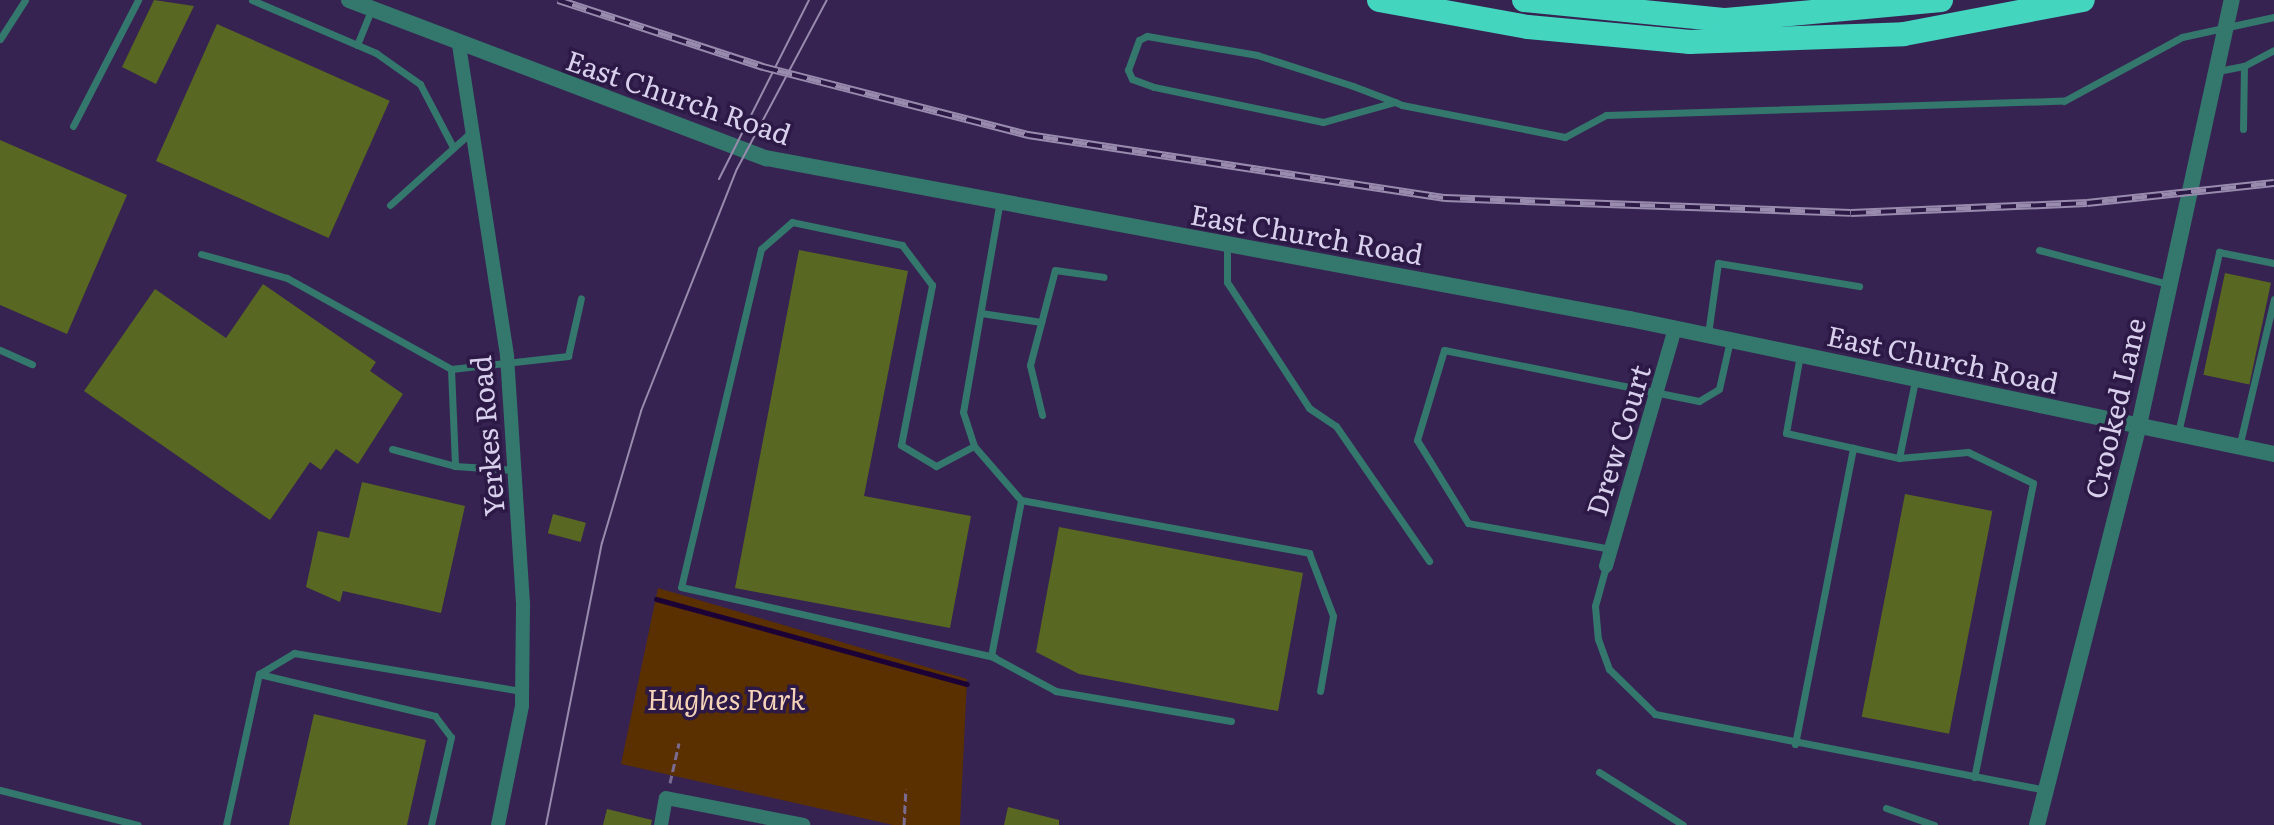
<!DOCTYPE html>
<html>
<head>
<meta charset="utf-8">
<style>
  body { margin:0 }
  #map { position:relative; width:2274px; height:825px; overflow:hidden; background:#362351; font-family:Literata,serif }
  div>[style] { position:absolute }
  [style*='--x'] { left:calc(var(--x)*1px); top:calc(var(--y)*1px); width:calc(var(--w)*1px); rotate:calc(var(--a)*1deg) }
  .green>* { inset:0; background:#5a3000 }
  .stream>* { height:5px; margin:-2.5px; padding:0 2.5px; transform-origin:2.5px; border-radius:2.5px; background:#1c0137 }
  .building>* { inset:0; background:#586721; transform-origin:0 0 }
  .path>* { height:3px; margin-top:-1.5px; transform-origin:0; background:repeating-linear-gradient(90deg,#796b91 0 8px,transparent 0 12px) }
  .service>* { height:7px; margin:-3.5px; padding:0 3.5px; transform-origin:3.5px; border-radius:3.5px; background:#34776c }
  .minor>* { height:14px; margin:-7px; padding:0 7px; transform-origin:7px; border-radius:7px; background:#34776c }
  .tertiary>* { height:16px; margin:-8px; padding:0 8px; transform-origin:8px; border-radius:8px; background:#34776c }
  .motorway>* { height:24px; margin:-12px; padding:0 12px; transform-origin:12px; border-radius:12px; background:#44d5bf }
  .tram>* { height:2px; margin:-1px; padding:0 1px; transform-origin:1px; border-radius:1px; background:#988bae }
  .rail>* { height:8px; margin-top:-4px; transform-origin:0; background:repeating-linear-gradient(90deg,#2c1946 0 15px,#988bae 0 30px); box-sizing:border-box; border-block:2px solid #988bae }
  span { translate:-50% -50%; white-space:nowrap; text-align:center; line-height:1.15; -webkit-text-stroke:7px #2c1946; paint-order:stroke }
  .street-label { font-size:28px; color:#d8cfec }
  .park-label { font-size:28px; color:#f4d3b9; font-style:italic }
</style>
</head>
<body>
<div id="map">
  <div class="green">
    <div style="clip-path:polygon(658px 588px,967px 679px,960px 825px,893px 825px,621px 764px)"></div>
  </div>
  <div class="stream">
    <div style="--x:656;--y:599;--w:322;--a:15.3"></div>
  </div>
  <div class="building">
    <div style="clip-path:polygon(154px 0,194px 6px,156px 84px,122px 67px)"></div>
    <div style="left:217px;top:24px;width:189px;height:150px;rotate:24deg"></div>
    <div style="clip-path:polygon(0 140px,127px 195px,67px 334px,0 305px)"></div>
    <div style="clip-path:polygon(799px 250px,908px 271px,864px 496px,971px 516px,950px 628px,735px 588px)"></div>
    <div style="left:2225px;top:273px;width:47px;height:104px;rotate:12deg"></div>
    <div style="clip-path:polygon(263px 284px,376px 362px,370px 371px,403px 394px,358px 464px,336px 449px,321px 470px,310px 462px,270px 520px,84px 391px,155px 289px,226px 338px)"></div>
    <div style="clip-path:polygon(362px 482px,465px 506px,441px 613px,343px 591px,340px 602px,306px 587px,318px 531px,349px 538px)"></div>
    <div style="left:1905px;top:494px;width:89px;height:227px;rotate:11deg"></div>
    <div style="left:553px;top:514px;width:34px;height:20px;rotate:15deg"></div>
    <div style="clip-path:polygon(1059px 527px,1303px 573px,1278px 711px,1079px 674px,1036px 652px)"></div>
    <div style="clip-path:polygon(314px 714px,426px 740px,407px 825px,289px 825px)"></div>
    <div style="clip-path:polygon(1008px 807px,1059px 820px,1059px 825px,1004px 825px)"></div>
    <div style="clip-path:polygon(607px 809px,652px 820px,651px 825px,603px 825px)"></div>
  </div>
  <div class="path">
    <div style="--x:670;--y:783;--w:41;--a:-77.3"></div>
    <div style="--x:904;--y:825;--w:36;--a:-87"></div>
  </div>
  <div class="service">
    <div style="--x:252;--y:0;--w:135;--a:23.1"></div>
    <div style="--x:376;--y:53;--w:54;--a:35.2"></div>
    <div style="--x:420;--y:84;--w:71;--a:62.4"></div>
    <div style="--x:0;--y:39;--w:46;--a:-57.3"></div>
    <div style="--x:357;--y:45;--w:38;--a:-68"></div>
    <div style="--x:2244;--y:66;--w:34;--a:-28"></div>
    <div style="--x:2218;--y:71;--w:26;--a:-11"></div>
    <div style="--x:2244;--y:66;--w:63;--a:90.9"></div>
    <div style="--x:1395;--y:102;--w:75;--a:164.5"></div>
    <div style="--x:1323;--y:122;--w:173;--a:-168.3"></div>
    <div style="--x:1154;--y:87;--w:23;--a:-160"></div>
    <div style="--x:1132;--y:79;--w:10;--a:-114"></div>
    <div style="--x:1128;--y:70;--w:32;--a:-70"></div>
    <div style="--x:1139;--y:40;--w:9;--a:-27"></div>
    <div style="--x:1147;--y:36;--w:112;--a:9.8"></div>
    <div style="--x:1257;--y:55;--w:101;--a:17.9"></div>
    <div style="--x:1353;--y:86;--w:45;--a:20.9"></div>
    <div style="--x:1395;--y:102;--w:8;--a:23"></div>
    <div style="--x:1402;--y:105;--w:166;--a:11.1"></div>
    <div style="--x:1565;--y:137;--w:47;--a:-28.2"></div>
    <div style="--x:1606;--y:115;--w:458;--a:-1.8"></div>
    <div style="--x:2064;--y:101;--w:134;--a:-28.5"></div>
    <div style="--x:2182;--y:37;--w:94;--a:-12.3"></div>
    <div style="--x:73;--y:126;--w:142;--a:-62.7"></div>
    <div style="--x:390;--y:205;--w:109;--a:-42"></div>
    <div style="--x:999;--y:206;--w:209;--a:99.9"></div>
    <div style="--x:963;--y:412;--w:36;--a:72"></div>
    <div style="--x:974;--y:446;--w:72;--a:49"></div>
    <div style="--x:1227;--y:244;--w:38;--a:90"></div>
    <div style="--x:1227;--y:282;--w:150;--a:56.9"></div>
    <div style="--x:1309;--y:408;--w:32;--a:34"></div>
    <div style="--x:1336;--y:426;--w:164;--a:55.4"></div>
    <div style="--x:2039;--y:250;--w:133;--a:14.8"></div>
    <div style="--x:201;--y:254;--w:89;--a:15.6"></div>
    <div style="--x:287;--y:278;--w:188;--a:29"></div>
    <div style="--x:451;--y:369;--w:118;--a:-6.3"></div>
    <div style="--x:568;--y:356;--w:59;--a:-77.4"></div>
    <div style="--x:981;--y:313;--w:61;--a:8.5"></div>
    <div style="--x:1708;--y:334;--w:72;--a:-82"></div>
    <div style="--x:1718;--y:263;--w:143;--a:9.3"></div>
    <div style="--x:0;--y:350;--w:35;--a:24"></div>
    <div style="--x:1800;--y:355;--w:79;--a:100.2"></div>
    <div style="--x:1786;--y:433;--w:116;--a:12.5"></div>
    <div style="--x:1899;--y:458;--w:79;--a:-78.3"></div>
    <div style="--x:451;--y:369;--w:97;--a:87.6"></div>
    <div style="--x:455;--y:466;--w:60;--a:3.8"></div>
    <div style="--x:1042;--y:415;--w:51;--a:-103.5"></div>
    <div style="--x:1030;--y:365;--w:98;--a:-75.3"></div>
    <div style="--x:1055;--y:270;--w:49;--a:8.1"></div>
    <div style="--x:2178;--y:433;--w:186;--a:-77.2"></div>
    <div style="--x:2219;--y:252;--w:56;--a:11.3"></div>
    <div style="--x:974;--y:446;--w:43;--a:152.2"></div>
    <div style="--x:936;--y:466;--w:41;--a:-149"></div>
    <div style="--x:901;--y:445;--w:163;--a:-79"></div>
    <div style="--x:932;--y:285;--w:50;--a:-126.9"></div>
    <div style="--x:902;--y:245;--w:112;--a:-168.2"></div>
    <div style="--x:792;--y:222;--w:41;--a:138.9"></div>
    <div style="--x:761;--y:249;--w:347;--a:103.3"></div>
    <div style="--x:681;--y:587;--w:321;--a:12.6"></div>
    <div style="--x:2239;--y:447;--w:152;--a:-76.7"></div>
    <div style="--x:392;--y:449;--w:65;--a:15.1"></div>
    <div style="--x:1899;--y:458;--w:69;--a:-5"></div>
    <div style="--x:1968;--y:452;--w:72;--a:25.5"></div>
    <div style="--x:2033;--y:483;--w:300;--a:101.3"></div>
    <div style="--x:1611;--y:549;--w:145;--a:-169.7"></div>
    <div style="--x:1468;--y:523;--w:97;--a:-121.6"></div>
    <div style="--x:1417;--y:440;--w:94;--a:-73.3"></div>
    <div style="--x:1444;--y:350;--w:260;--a:11.3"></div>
    <div style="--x:1699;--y:401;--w:23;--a:-31"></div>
    <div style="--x:1719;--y:389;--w:50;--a:-77.3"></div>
    <div style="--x:1606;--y:566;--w:41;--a:105.4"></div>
    <div style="--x:1595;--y:606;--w:33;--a:85"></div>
    <div style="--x:1598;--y:639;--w:32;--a:70"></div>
    <div style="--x:1609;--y:669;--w:64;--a:44.4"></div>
    <div style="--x:1655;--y:714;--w:398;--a:11"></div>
    <div style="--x:259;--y:674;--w:41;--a:-31"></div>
    <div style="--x:294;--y:653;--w:231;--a:9.5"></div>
    <div style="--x:1231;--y:721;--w:178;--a:-170.3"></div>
    <div style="--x:1056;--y:691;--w:74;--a:-151.7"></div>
    <div style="--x:991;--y:656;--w:159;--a:-79.1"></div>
    <div style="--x:1021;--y:500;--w:293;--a:10.4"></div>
    <div style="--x:1309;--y:553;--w:67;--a:69.1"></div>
    <div style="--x:1333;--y:616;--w:76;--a:99.8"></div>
    <div style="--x:1795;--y:744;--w:302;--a:-78.9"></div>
    <div style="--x:1599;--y:772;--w:99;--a:32.2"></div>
    <div style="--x:0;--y:790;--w:142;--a:14.2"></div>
    <div style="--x:1886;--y:808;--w:51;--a:19.5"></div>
    <div style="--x:226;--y:825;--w:155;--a:-77.7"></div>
    <div style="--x:259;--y:674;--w:181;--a:13.4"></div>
    <div style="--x:435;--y:716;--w:26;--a:53"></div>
    <div style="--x:451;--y:737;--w:90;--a:102.8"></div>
  </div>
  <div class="minor">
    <div style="--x:459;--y:45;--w:315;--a:81.2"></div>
    <div style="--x:507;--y:356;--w:251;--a:86.3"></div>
    <div style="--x:523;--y:606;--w:100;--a:90.6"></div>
    <div style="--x:522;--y:706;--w:121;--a:101.4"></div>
    <div style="--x:1606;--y:566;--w:247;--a:-73.8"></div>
    <div style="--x:661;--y:825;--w:27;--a:-80"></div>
    <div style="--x:666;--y:798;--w:140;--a:11.1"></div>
  </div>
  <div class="tertiary">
    <div style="--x:349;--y:0;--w:446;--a:20.8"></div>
    <div style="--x:766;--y:158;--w:879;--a:10.56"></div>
    <div style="--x:1630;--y:319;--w:658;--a:11.84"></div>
    <div style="--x:2037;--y:825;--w:413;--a:-75.7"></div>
    <div style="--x:2139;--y:425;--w:435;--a:-77.7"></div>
  </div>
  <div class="motorway">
    <div style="--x:1379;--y:0;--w:151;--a:10.3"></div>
    <div style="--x:1528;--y:27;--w:163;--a:5.3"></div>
    <div style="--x:1690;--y:42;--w:214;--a:-2.1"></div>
    <div style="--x:1904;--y:34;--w:182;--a:-10.8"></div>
    <div style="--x:1524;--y:0;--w:203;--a:5.7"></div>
    <div style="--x:1726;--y:20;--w:216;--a:-5.3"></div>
  </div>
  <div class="tram">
    <div style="--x:719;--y:179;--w:200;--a:-63.3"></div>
    <div style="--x:546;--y:825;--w:288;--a:-78.8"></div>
    <div style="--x:602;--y:543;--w:138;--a:-73.5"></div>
    <div style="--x:641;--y:411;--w:260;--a:-68.4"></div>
    <div style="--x:737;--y:169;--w:191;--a:-62"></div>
  </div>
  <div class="rail">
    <div style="--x:558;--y:0;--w:216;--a:18.1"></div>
    <div style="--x:763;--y:67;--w:274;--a:14.4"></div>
    <div style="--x:1028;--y:135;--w:422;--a:8.6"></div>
    <div style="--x:1445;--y:198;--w:406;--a:2.1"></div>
    <div style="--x:1851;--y:213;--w:236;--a:-2.4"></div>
    <div style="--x:2087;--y:203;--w:188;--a:-6.1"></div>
  </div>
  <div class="street-label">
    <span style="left:679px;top:96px;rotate:19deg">East Church Road</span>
    <span style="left:1307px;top:233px;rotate:10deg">East Church Road</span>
    <span style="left:1943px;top:358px;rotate:12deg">East Church Road</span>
    <span style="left:2114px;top:408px;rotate:-77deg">Crooked Lane</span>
    <span style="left:486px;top:436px;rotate:-95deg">Yerkes Road</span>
    <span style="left:1617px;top:440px;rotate:-73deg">Drew Court</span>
  </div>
  <div class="park-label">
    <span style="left:726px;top:698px">Hughes Park</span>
  </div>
</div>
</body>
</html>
